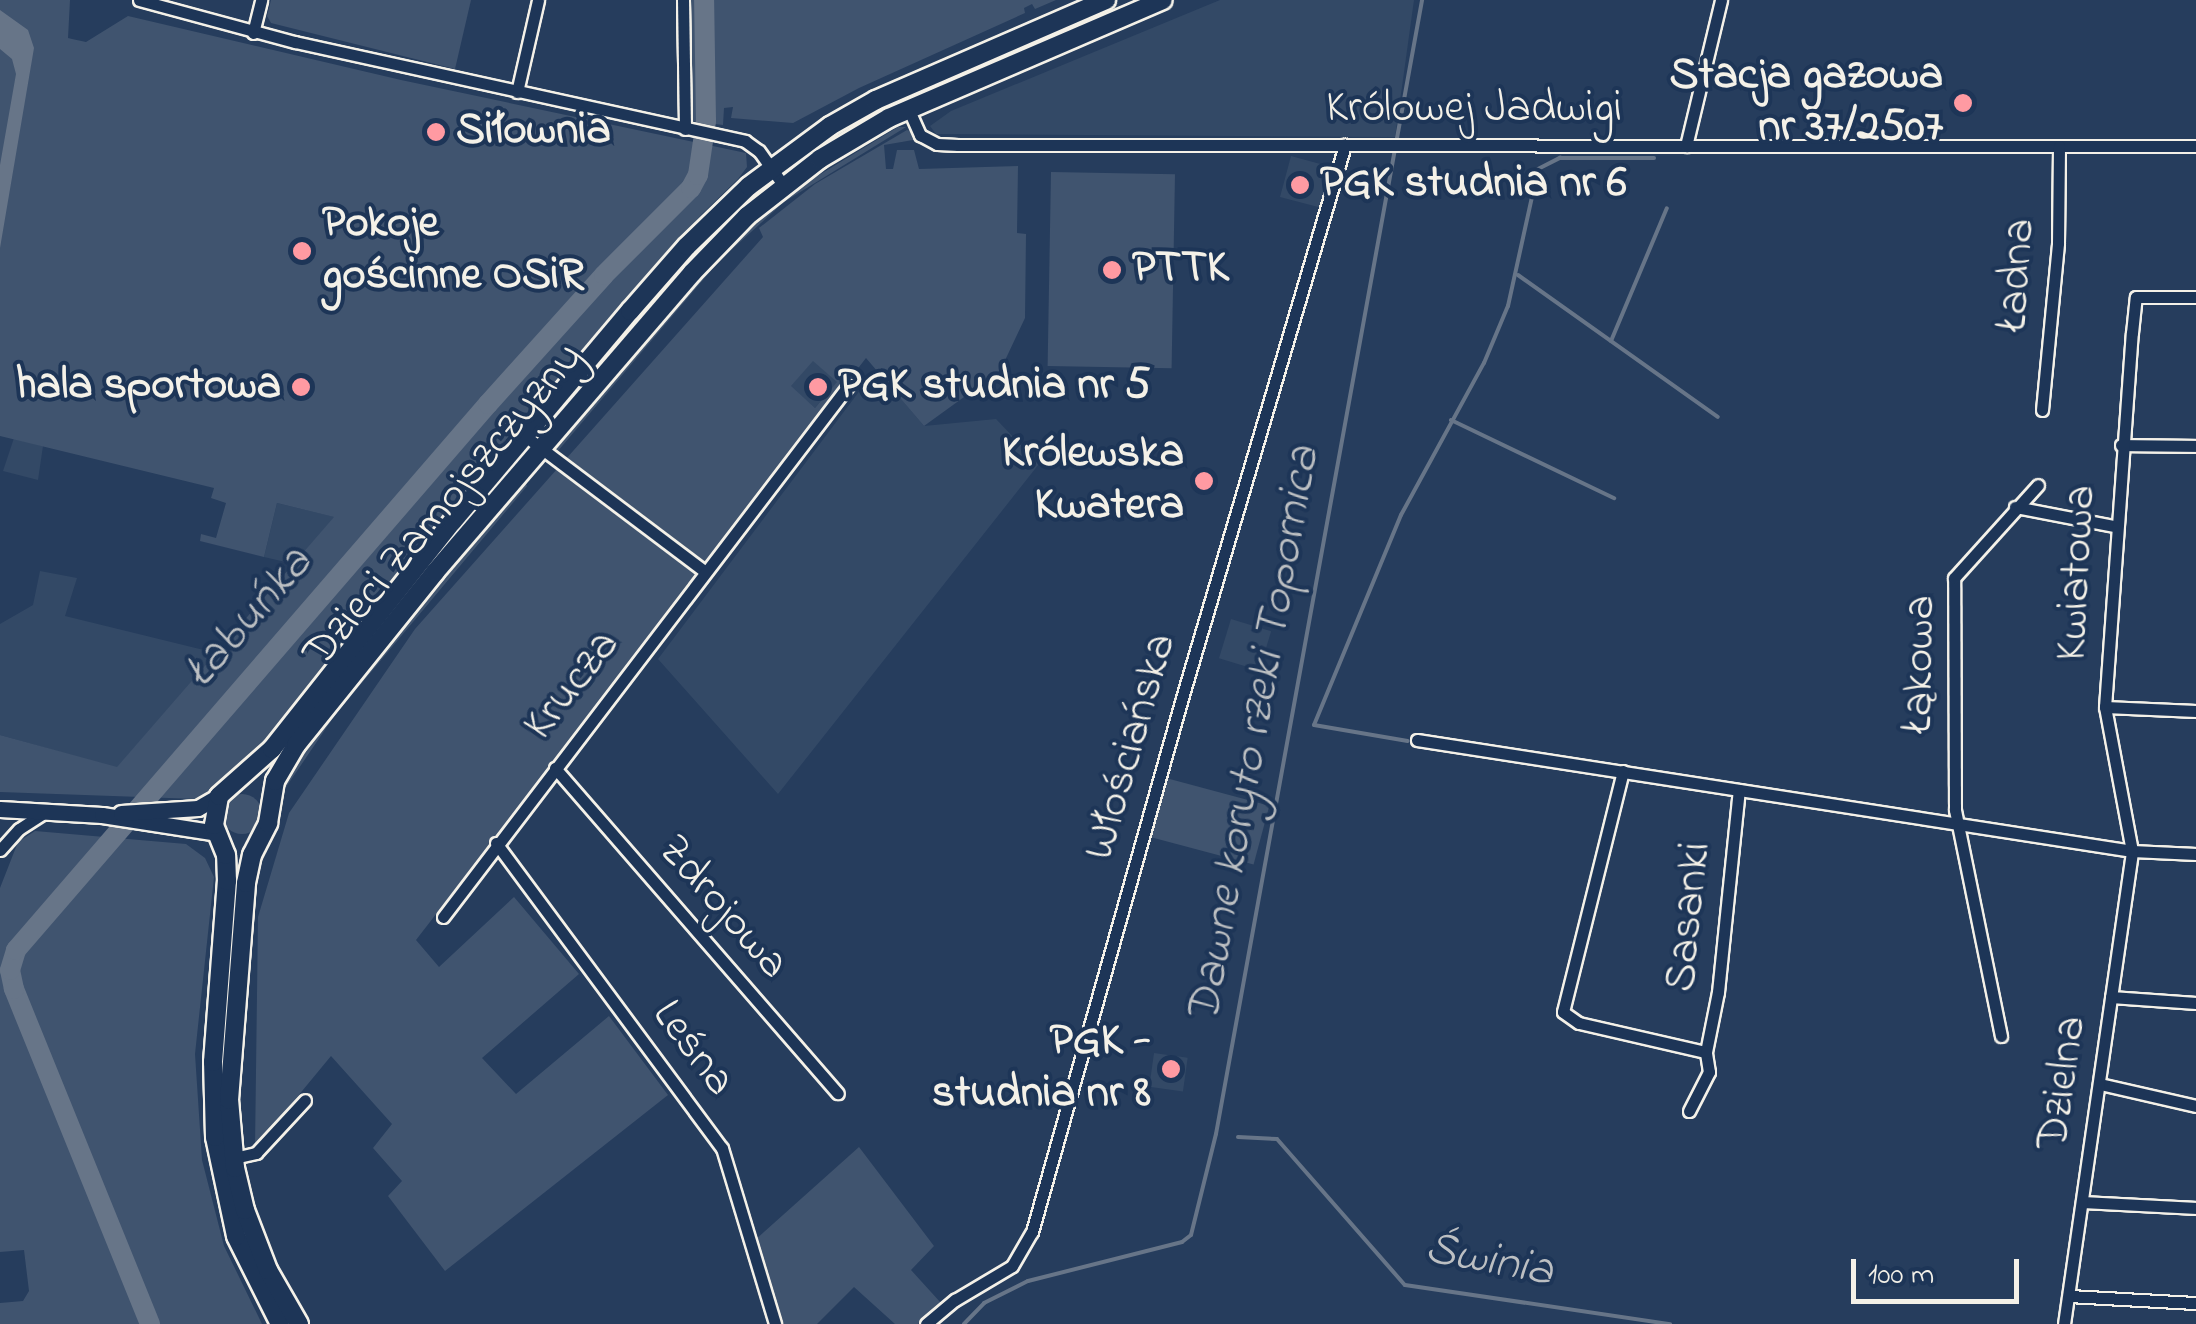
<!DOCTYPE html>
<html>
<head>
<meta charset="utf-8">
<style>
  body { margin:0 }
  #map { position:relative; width:2196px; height:1324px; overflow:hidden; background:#263d5d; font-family:"Indie Flower",sans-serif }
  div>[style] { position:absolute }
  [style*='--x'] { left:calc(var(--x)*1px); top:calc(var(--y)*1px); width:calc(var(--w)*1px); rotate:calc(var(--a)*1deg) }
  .built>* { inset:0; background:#334966; transform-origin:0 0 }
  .green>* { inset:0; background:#40546f; transform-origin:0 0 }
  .round { border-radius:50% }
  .water>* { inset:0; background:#677588 }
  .stream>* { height:4px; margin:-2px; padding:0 2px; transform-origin:2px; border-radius:2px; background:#677588 }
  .river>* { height:20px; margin:-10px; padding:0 10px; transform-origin:10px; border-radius:10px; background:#677588 }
  .roads { filter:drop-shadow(2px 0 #f4f1e8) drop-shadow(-2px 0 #f4f1e8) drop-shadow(0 2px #f4f1e8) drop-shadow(0 -2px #f4f1e8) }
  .street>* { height:11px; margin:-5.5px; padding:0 5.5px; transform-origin:5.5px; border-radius:5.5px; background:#1d3557 }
  .secondary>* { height:15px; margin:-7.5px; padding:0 7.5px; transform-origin:7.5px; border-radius:7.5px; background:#1d3557 }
  .primary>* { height:18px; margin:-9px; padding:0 9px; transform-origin:9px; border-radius:9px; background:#1d3557 }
  .dots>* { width:28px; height:28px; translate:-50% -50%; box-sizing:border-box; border:5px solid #1d3557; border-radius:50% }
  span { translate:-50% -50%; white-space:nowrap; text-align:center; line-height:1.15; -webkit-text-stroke:8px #1d3557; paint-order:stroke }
  .poi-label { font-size:45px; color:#f4f1e8; font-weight:700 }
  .right { translate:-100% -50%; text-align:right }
  .left { translate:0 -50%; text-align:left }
  .street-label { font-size:45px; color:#f4f1e8 }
  .water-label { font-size:48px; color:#bcbfc2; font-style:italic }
  .scale { position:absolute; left:1851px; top:1259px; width:168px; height:45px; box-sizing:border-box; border:5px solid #f4f1e8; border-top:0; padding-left:12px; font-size:30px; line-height:35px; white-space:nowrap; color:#f4f1e8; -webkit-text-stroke:8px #1d3557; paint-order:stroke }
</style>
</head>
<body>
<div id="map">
  <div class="built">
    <div style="clip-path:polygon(1220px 0,1414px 0,1395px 137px,936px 134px,930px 126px,951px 111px)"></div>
    <div style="clip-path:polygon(1291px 156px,1324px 165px,1322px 174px,1331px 177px,1322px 208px,1280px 197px)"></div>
    <div style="left:813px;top:360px;width:33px;height:35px;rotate:41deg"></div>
    <div style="clip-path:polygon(876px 369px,924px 426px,996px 419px,1039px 464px,778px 794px,658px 659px)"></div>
    <div style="clip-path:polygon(14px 438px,43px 446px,38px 480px,3px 471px)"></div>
    <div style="clip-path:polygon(277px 503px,335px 517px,294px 564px,264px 557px)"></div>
    <div style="clip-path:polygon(40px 571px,77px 578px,65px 616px,216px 653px,117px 768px,0 735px,0 624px,33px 605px)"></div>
    <div style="left:1231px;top:619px;width:42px;height:41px;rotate:17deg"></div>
    <div style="left:1154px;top:1053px;width:34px;height:34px;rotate:8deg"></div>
  </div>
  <div class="green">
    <div style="clip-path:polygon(0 0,70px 0,68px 38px,72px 39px,86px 42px,128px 16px,401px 80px,746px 153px,747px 167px,738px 179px,701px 215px,471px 488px,253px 758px,197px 799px,0 792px,0 735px,117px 767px,334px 517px,277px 503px,264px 557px,200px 541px,201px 534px,216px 538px,226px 503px,211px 498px,214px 488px,0 436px)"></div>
    <div style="clip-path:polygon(271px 0,471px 0,455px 69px,271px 23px,267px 16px)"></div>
    <div style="clip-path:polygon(689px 0,1056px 0,1035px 9px,1032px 4px,1024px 8px,1025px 13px,859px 88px,793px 123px,731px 118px,733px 107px,724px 108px,723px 125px,691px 121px)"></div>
    <div style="clip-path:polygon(898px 127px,906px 127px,784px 202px,719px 261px,557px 452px,557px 442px,716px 256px,768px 206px)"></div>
    <div style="clip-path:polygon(evenodd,907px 130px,913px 132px,913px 140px,884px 145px,886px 169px,893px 169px,897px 150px,914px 150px,919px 169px,1018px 166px,1017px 233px,1026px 234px,1025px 318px,1000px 371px,924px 426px,866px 358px,416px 940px,439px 967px,514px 897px,579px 974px,482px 1058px,516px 1094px,609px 1016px,668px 1095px,445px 1271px,388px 1196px,402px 1181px,373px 1148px,392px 1124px,331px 1056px,255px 1148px,258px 917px,289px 813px,415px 629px,763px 237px,759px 228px,815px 184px,907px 130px,813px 361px,837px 382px,815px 408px,791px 386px,813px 361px)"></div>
    <div style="left:1051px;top:172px;width:124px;height:194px;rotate:1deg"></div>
    <div style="clip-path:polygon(524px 480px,527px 486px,335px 715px,282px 793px,285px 778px,302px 749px,355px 679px)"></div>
    <div style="left:1166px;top:778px;width:107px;height:61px;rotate:15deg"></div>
    <div class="round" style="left:222px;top:794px;width:40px;height:40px"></div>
    <div style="clip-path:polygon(35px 831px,186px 844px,205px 858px,214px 877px,195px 1054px,202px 1160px,224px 1246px,262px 1324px,0 1324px,0 1303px,23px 1301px,29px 1291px,24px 1250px,0 1252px,0 888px,18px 842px)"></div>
    <div style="clip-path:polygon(859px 1147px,934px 1246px,911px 1270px,941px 1303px,918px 1324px,895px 1324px,854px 1287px,817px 1324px,768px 1324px,745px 1249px)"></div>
  </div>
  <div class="water">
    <div style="clip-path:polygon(0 10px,28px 30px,34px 48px,0 248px,0 165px,16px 74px,12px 59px,0 49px)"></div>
  </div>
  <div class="stream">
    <div style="--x:1518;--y:275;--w:245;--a:35.4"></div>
    <div style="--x:1611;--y:341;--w:144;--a:-67.2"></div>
    <div style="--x:1451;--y:420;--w:181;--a:25.6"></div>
    <div style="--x:1314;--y:725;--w:227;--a:-67.5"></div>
    <div style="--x:1401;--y:515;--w:173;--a:-61.4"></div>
    <div style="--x:1484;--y:363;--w:62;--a:-67.2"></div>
    <div style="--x:1508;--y:306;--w:140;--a:-77.6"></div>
    <div style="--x:1538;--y:169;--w:25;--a:-27"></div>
    <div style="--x:1560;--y:158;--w:94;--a:0"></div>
    <div style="--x:1314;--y:725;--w:95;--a:9.7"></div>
    <div style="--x:1238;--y:1137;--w:39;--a:3"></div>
    <div style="--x:1277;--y:1139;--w:194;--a:48.8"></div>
    <div style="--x:1405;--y:1285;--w:268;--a:8.4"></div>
    <div style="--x:964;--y:1324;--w:29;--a:-46"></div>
    <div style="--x:984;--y:1303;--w:49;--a:-26.6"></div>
    <div style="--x:1028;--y:1281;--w:159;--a:-14.2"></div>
    <div style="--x:1182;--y:1242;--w:11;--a:-38"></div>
    <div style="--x:1191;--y:1235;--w:104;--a:-76.1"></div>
    <div style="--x:1216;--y:1134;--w:1153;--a:-79.7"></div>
  </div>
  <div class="river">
    <div style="--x:150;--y:1324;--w:362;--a:-112.1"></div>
    <div style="--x:14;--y:989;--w:19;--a:-102"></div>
    <div style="--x:10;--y:970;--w:21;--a:-73"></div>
    <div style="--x:16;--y:950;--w:722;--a:-49.16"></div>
    <div style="--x:488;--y:404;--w:173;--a:-48"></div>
    <div style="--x:604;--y:275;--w:123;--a:-45"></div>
    <div style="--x:691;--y:188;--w:15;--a:-62"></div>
    <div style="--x:698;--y:175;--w:55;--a:-81.6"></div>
    <div style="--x:706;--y:121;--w:121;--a:-90.9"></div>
  </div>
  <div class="roads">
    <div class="street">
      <div style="--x:139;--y:0;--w:162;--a:15.1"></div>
      <div style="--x:295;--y:42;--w:461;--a:12.4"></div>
      <div style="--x:745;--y:141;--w:17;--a:36"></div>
      <div style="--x:759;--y:151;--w:43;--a:54.5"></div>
      <div style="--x:683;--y:0;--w:129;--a:89.1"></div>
      <div style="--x:253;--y:33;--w:34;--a:-76"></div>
      <div style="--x:517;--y:92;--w:94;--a:-77.1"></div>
      <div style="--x:908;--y:108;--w:30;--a:66"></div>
      <div style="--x:920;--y:135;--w:19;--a:28"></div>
      <div style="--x:937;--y:144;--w:21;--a:3"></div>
      <div style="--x:958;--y:145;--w:1238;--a:0.05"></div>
      <div style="--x:1686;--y:146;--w:150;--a:-76.5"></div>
      <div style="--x:2042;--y:410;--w:168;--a:-84.5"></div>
      <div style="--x:2058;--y:243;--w:97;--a:-89.4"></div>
      <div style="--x:525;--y:436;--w:224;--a:37"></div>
      <div style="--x:2121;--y:445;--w:75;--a:0.8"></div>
      <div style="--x:2015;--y:507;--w:101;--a:10.9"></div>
      <div style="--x:2105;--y:707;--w:91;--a:2.5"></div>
      <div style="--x:1417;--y:740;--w:724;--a:8.82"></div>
      <div style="--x:2132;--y:851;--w:64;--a:2.7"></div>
      <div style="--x:555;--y:768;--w:431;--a:49"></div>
      <div style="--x:1623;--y:771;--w:248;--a:104"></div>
      <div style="--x:1563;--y:1012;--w:19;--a:35"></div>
      <div style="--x:1579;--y:1023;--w:130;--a:12.9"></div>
      <div style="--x:496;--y:843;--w:380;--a:53.5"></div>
      <div style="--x:722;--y:1148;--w:184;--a:73.2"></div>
      <div style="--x:0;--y:850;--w:28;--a:-48"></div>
      <div style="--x:19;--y:829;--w:31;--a:-33"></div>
      <div style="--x:443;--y:917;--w:668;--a:-52.67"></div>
      <div style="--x:2111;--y:997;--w:85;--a:4"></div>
      <div style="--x:2001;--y:1036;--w:231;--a:-101.5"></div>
      <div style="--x:1955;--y:810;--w:232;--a:-90.2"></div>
      <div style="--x:1954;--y:578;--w:125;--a:-47.9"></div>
      <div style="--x:2100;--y:1084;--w:98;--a:12.9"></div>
      <div style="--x:1689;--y:1111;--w:44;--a:-62.9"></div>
      <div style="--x:1709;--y:1072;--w:20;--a:-99"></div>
      <div style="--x:1706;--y:1052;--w:61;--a:-78.7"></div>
      <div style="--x:1718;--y:992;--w:203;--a:-84.1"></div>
      <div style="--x:234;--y:1158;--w:23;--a:-13"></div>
      <div style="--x:256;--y:1153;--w:72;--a:-47.2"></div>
      <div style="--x:2083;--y:1202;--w:113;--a:3"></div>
      <div style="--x:2069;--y:1296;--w:127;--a:3.2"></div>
      <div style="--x:926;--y:1324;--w:38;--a:-40"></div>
      <div style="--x:955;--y:1300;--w:66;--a:-30.8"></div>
      <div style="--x:1012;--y:1266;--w:39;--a:-60"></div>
      <div style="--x:1032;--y:1232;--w:555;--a:-74.31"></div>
      <div style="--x:1182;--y:698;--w:577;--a:-73.58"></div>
      <div style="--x:2064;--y:1324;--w:478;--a:-81.8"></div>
      <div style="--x:2132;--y:851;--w:147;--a:-100.6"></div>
      <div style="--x:2105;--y:707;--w:375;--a:-85.9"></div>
      <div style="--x:2132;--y:333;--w:36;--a:-84"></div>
      <div style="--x:2136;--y:297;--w:60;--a:0"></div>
    </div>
    <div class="secondary">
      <div style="--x:0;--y:809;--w:102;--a:3.4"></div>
      <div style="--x:102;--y:815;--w:116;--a:8.9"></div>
      <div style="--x:121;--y:813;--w:77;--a:-3.7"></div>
      <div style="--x:198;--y:808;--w:24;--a:-30"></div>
    </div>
    <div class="primary">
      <div style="--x:280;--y:1324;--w:98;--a:-116.6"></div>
      <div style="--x:236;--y:1236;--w:101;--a:-102"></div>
      <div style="--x:215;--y:1137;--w:75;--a:-91.5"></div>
      <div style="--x:213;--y:1062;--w:182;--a:-85.6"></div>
      <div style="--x:227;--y:881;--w:26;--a:-92"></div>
      <div style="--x:226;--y:855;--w:32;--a:-112"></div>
      <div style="--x:214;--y:825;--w:29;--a:-80"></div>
      <div style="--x:219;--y:796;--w:71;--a:-41.6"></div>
      <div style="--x:272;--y:749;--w:291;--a:-51.6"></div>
      <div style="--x:453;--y:521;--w:275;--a:-49.9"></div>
      <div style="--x:630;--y:311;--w:86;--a:-48.8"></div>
      <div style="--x:687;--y:246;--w:86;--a:-44.1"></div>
      <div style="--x:749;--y:186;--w:101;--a:-36.5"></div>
      <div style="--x:830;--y:126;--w:53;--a:-29.5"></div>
      <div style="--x:876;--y:100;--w:251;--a:-23.5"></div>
      <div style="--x:299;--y:1324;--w:62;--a:-119.9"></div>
      <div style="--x:268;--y:1270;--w:64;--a:-111"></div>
      <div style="--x:245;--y:1210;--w:43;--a:-103.4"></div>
      <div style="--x:235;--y:1168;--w:68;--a:-95"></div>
      <div style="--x:229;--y:1100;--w:218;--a:-85.5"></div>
      <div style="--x:246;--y:883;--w:29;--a:-78"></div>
      <div style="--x:252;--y:855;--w:36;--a:-63"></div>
      <div style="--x:268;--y:823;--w:43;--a:-80.5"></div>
      <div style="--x:275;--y:781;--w:42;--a:-59.7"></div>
      <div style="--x:296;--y:745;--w:222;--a:-51.2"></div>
      <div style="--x:435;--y:572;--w:394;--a:-49.3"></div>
      <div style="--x:692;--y:273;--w:79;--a:-46"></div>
      <div style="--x:747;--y:216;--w:93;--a:-38"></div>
      <div style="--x:820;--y:159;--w:80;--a:-30.7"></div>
      <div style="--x:889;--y:118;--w:298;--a:-23.3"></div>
    </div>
  </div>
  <div class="dots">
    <div style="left:1963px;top:103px;background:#ff9aa2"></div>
    <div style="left:436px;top:132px;background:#ff9aa2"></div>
    <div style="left:1300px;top:185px;background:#ff9aa2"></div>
    <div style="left:302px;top:251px;background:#ff9aa2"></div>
    <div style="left:1112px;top:270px;background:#ff9aa2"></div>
    <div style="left:301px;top:387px;background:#ff9aa2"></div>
    <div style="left:818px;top:387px;background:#ff9aa2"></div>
    <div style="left:1204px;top:481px;background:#ff9aa2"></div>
    <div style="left:1171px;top:1069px;background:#ff9aa2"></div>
  </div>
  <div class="poi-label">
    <span class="right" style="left:1943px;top:103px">Stacja gazowa<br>nr 37/2507</span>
    <span class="left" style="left:456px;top:132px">Siłownia</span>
    <span class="left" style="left:1320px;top:185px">PGK studnia nr 6</span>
    <span class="left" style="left:322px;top:251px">Pokoje<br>gościnne OSiR</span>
    <span class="left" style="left:1132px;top:270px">PTTK</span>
    <span class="right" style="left:281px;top:387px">hala sportowa</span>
    <span class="left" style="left:838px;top:387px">PGK studnia nr 5</span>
    <span class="right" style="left:1184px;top:481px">Królewska<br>Kwatera</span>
    <span class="right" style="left:1151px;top:1069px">PGK -<br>studnia nr 8</span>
  </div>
  <div class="street-label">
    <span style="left:1474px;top:110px">Królowej Jadwigi</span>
    <span style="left:2018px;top:275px;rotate:-86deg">Ładna</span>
    <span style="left:445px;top:506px;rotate:-50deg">Dzieci Zamojszczyzny</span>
    <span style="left:2078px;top:573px;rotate:-87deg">Kwiatowa</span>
    <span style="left:1921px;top:664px;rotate:-89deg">Łąkowa</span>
    <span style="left:573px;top:686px;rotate:-52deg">Krucza</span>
    <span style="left:1132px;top:747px;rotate:-74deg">Włościańska</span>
    <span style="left:722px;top:908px;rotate:49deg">Zdrojowa</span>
    <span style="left:1690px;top:917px;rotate:-84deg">Sasanki</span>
    <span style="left:692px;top:1049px;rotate:53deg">Leśna</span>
    <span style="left:2064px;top:1083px;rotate:-82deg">Dzielna</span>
  </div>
  <div class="water-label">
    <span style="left:249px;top:618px;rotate:-49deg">Łabuńka</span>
    <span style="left:1255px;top:735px;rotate:-80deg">Dawne koryto rzeki Topornica</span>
    <span style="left:1489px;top:1261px;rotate:11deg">Świnia</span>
  </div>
  <div class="scale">100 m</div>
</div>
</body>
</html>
